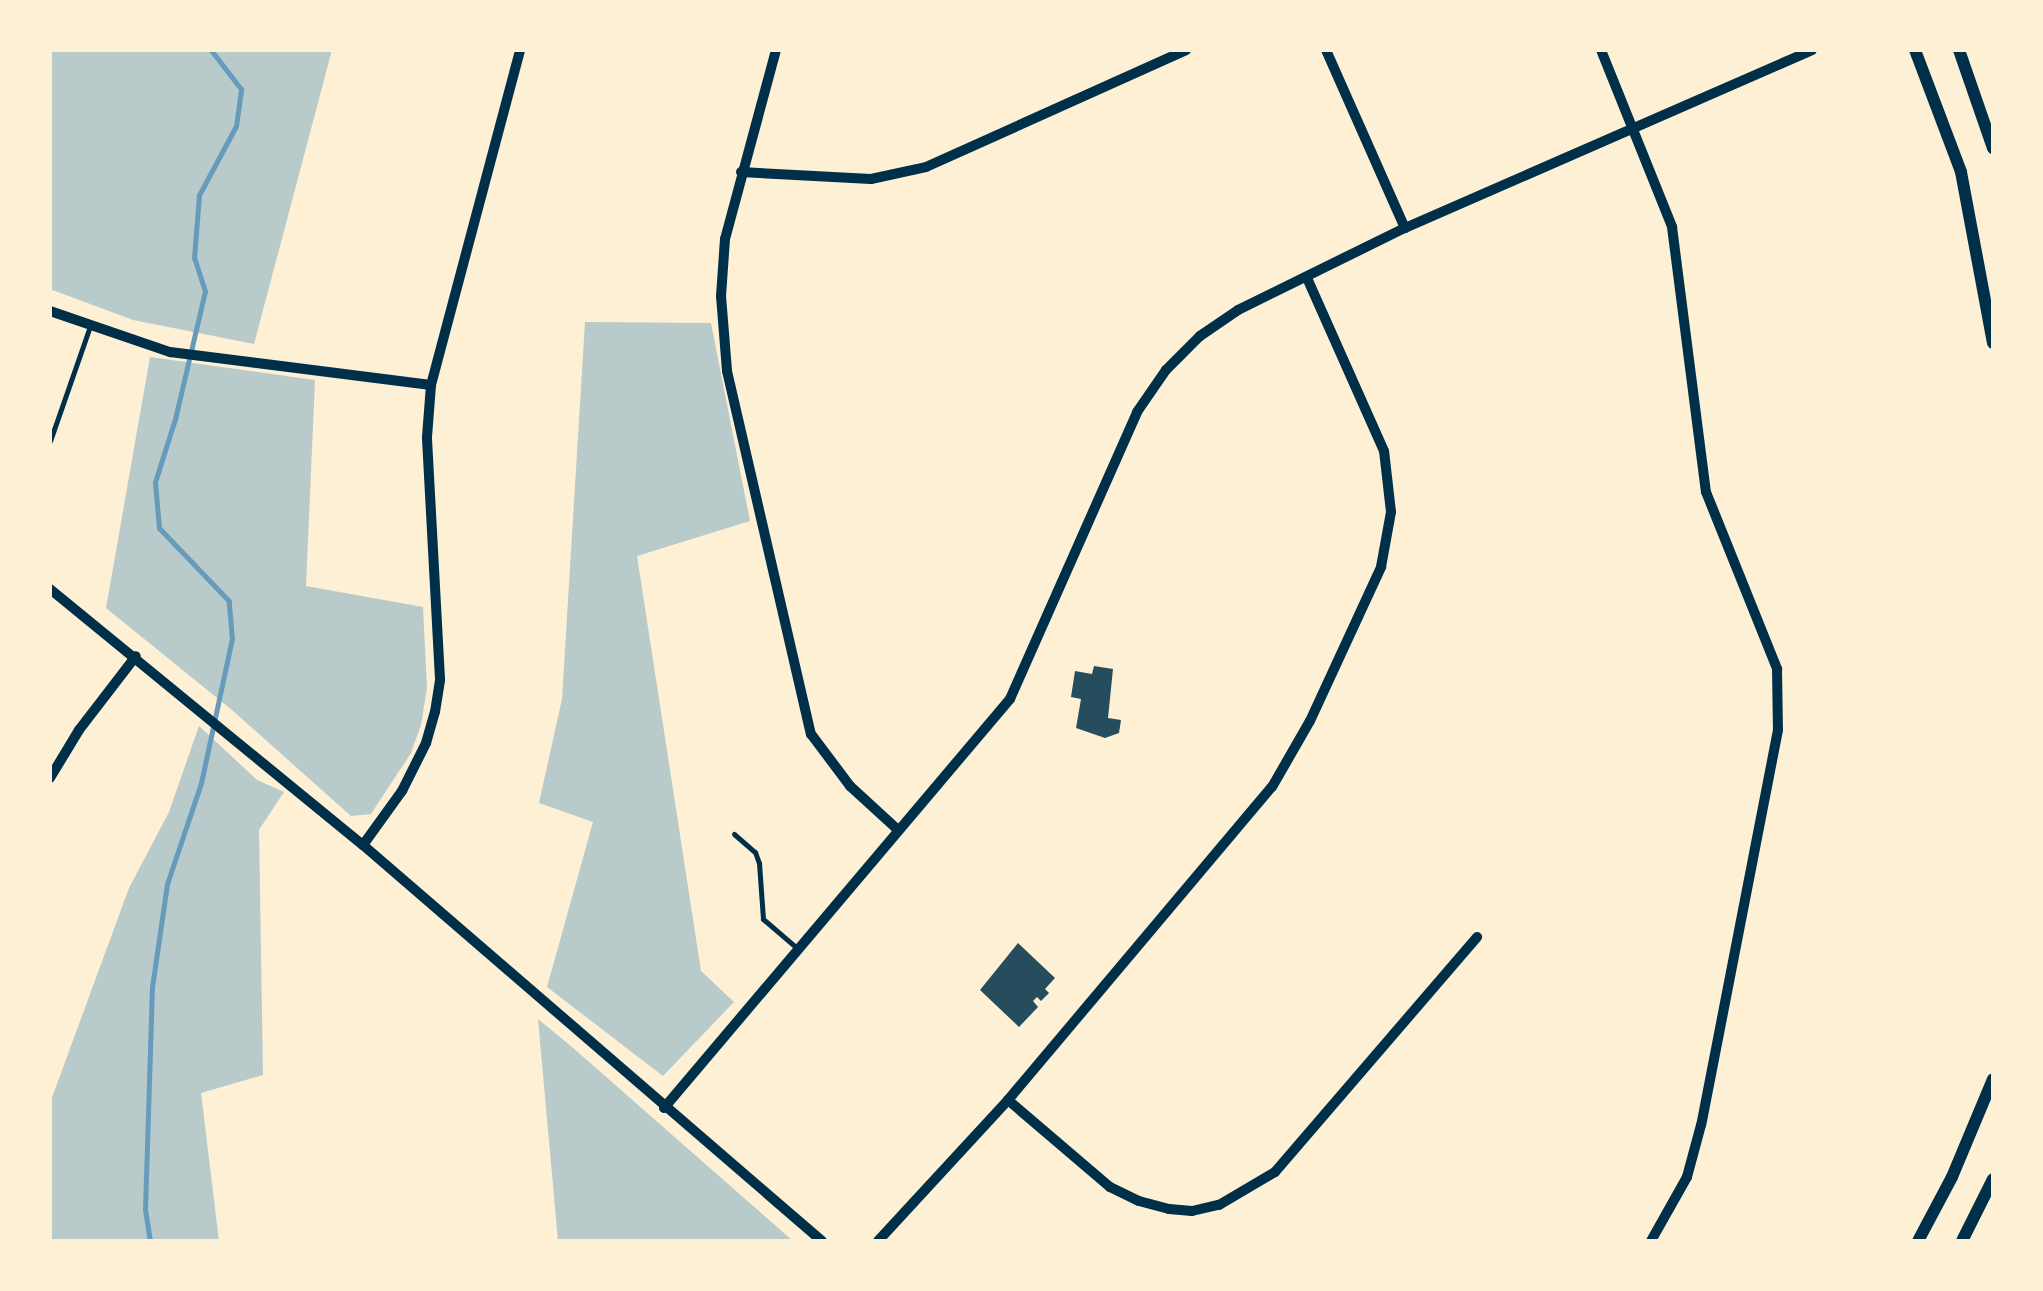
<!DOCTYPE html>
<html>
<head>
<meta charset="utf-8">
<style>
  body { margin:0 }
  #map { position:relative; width:2043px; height:1291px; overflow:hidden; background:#fdf0d5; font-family:"Fira Sans Condensed",sans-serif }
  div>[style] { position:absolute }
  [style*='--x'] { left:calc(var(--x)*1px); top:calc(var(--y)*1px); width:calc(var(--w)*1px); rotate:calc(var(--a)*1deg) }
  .green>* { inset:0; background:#b9caca }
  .stream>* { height:5px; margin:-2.5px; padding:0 2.5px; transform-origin:2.5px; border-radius:2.5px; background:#669bbc }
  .building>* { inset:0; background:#264d5e }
  .service>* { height:5px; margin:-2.5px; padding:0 2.5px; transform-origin:2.5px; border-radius:2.5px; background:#003049 }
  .minor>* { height:10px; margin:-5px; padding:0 5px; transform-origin:5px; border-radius:5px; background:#003049 }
  .tertiary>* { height:12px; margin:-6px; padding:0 6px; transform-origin:6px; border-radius:6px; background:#003049 }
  span { translate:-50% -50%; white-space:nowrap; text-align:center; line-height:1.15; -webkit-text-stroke:8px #fdf0d5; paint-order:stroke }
  .frame { position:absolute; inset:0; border:52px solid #fdf0d5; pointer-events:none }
</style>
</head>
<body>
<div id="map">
  <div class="green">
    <div style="clip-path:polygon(50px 50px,332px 50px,254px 344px,133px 320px,50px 289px)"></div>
    <div style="clip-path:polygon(585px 322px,711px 323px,750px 521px,637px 556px,701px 971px,734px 1002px,663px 1076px,547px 987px,593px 822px,539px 803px,562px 699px)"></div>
    <div style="clip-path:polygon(150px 357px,315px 380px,306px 586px,423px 607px,427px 688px,421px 725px,411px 753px,371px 814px,351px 816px,232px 710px,106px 608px)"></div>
    <div style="clip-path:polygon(199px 726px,257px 780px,284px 792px,259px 830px,263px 1075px,201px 1093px,219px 1241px,50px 1241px,50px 1103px,129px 888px,169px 812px)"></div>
    <div style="clip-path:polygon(538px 1019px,572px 1047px,793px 1241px,558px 1241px)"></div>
  </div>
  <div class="stream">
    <div style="--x:150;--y:1241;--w:32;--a:-99"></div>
    <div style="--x:145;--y:1209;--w:222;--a:-88.2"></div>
    <div style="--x:152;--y:987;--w:104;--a:-81.7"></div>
    <div style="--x:167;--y:884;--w:107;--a:-71.4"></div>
    <div style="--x:201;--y:783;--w:147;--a:-77.9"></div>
    <div style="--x:232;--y:639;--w:38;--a:-95"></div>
    <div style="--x:229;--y:601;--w:101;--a:-133.8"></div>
    <div style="--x:159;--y:528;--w:46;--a:-95"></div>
    <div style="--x:155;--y:482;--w:66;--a:-72.4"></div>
    <div style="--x:175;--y:419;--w:131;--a:-76.8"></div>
    <div style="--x:205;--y:291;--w:35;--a:-108"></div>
    <div style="--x:194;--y:258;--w:63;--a:-85.5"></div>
    <div style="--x:199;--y:195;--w:78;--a:-61.8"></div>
    <div style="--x:236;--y:126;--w:37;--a:-82"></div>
    <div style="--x:241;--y:89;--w:49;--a:-127.6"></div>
  </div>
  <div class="building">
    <div style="clip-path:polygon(1094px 666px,1113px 669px,1108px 718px,1121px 720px,1119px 733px,1105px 738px,1076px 728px,1081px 699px,1071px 697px,1075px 671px,1092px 674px)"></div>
    <div style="clip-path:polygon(1018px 943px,1055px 978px,1045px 989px,1049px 993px,1041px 1001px,1037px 997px,1033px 1001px,1038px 1007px,1019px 1027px,980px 990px)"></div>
  </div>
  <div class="service">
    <div style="--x:50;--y:441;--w:122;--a:-70.8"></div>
    <div style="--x:734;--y:834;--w:28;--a:41"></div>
    <div style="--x:755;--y:852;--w:12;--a:70"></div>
    <div style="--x:759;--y:863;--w:56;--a:85.9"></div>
    <div style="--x:763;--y:919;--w:46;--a:40.6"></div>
  </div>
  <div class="minor">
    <div style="--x:776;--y:50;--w:196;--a:105.1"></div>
    <div style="--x:725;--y:239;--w:57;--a:94"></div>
    <div style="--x:721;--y:296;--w:75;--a:85.4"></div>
    <div style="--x:727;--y:371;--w:373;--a:77"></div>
    <div style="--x:811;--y:734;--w:65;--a:53.1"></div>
    <div style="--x:850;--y:786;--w:65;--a:42.5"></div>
    <div style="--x:1326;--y:50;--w:195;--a:66.1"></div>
    <div style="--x:1601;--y:50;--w:191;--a:68.1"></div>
    <div style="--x:1672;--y:227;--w:267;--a:82.7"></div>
    <div style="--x:1706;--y:492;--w:191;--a:68.1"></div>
    <div style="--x:1777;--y:669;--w:61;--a:89.1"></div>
    <div style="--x:1778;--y:730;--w:402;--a:101"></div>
    <div style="--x:1701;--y:1125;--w:54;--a:105.1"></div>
    <div style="--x:1687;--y:1177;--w:73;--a:119.4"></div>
    <div style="--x:741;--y:172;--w:130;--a:3.1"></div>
    <div style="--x:871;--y:179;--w:56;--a:-12.3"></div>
    <div style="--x:926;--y:167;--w:285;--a:-24.2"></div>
    <div style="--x:50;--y:311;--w:127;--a:18.9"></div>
    <div style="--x:170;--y:352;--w:263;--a:7.2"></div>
    <div style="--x:50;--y:589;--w:404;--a:39.3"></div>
    <div style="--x:363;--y:845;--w:606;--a:40.79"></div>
    <div style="--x:50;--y:778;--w:56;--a:-58.9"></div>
    <div style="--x:79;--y:730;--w:93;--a:-52.4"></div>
    <div style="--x:363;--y:845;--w:67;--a:-54.2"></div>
    <div style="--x:402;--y:791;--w:54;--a:-63.4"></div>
    <div style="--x:426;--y:743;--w:32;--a:-74"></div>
    <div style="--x:435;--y:712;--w:33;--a:-81"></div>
    <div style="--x:440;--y:679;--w:242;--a:-93.1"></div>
    <div style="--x:427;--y:437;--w:52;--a:-85.6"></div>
    <div style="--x:431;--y:385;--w:347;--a:-75.1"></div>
    <div style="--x:1008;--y:1100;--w:134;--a:40.5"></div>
    <div style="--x:1110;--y:1187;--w:32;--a:26"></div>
    <div style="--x:1139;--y:1201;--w:31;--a:15"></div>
    <div style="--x:1169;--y:1209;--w:23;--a:5"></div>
    <div style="--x:1192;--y:1211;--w:28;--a:-13"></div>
    <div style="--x:1219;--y:1205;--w:65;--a:-30.5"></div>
    <div style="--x:1275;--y:1172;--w:310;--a:-49.3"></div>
    <div style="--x:664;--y:1108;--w:536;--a:-49.77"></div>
    <div style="--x:1010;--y:699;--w:314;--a:-66.1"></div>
    <div style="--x:1137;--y:412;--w:51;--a:-55.4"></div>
    <div style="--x:1166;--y:370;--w:48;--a:-45"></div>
    <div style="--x:1200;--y:336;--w:46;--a:-34.4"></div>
    <div style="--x:1238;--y:310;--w:186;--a:-26.2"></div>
    <div style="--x:1405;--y:228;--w:444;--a:-23.6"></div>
    <div style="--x:878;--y:1241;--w:192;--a:-47.3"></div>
    <div style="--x:1008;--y:1100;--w:409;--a:-49.9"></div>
    <div style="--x:1272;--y:787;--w:76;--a:-60.1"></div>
    <div style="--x:1310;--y:721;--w:170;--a:-65.2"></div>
    <div style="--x:1381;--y:567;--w:56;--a:-79.7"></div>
    <div style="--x:1391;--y:512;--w:61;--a:-96.5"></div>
    <div style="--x:1384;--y:451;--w:189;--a:-114"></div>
  </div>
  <div class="tertiary">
    <div style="--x:1915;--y:50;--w:130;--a:69.3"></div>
    <div style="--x:1961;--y:172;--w:174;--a:79.4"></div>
    <div style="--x:1959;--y:50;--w:104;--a:70.9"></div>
    <div style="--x:1918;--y:1241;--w:72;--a:-62"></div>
    <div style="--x:1952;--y:1177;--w:106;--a:-67.3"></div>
    <div style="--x:1962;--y:1241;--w:69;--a:-63.4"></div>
  </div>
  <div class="frame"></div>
</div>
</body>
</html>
